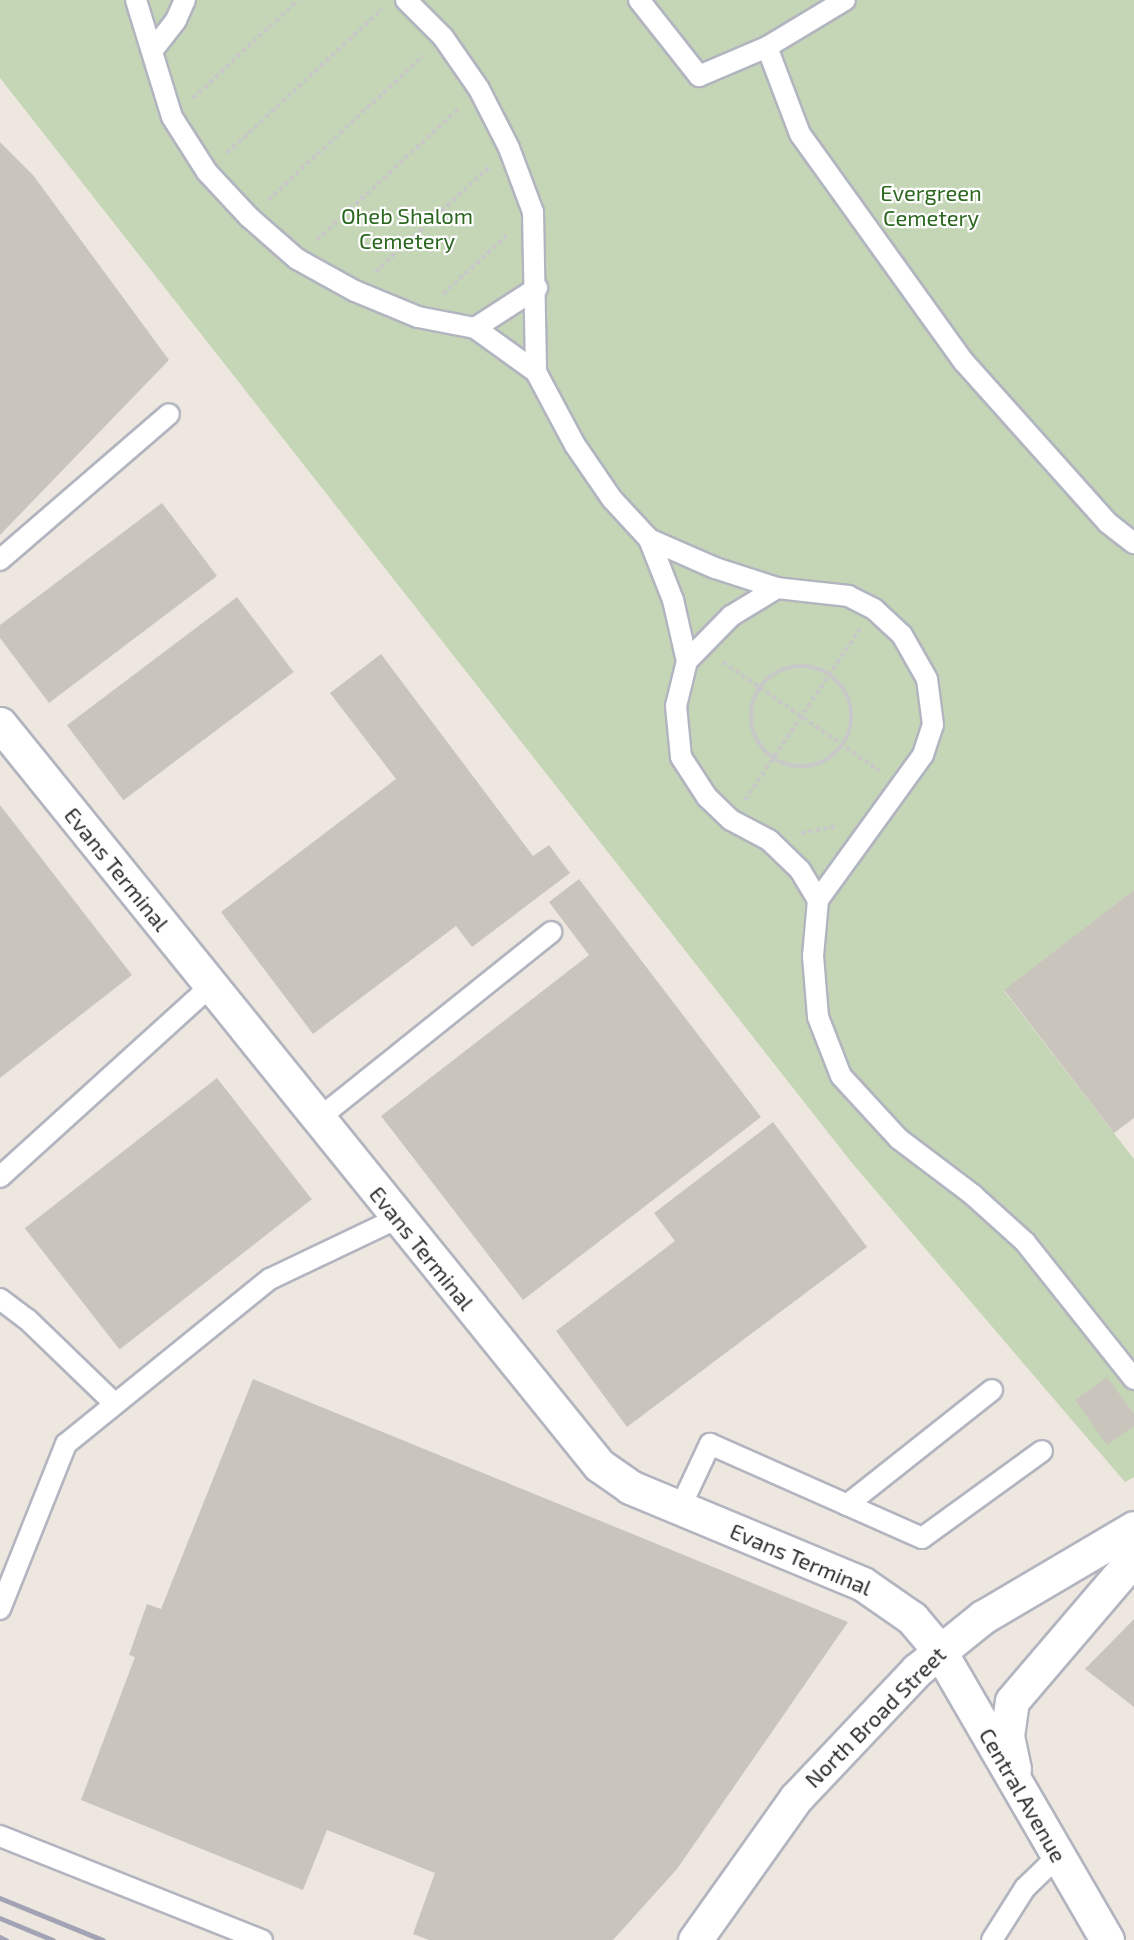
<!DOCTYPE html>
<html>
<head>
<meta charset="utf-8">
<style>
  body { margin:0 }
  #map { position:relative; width:1134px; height:1940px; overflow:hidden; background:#ede7df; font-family:"Exo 2",sans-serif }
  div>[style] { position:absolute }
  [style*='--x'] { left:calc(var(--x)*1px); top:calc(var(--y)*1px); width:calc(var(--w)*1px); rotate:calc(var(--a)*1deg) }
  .cemetery>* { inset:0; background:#c5d6b7 }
  .building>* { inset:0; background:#c9c5bd; transform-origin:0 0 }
  .path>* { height:4px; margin-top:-2px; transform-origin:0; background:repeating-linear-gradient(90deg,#c8c8c8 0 4.5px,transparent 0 7.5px) }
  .path>.ring { margin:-2px; padding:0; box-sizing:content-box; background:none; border:4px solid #c8c8c8; border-radius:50% }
  .roads { filter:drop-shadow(2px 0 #b2b5bf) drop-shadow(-2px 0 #b2b5bf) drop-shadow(0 2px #b2b5bf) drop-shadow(0 -2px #b2b5bf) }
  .lane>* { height:20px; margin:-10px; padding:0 10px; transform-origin:10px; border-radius:10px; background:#fff }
  .street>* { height:33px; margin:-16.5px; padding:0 16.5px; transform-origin:16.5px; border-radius:16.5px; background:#fff }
  .secondary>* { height:33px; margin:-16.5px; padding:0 16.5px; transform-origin:16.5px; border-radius:16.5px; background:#fff }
  .rail>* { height:4.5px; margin:-2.25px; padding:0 2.25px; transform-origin:2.25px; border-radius:2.25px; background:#a2a4b5 }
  span { translate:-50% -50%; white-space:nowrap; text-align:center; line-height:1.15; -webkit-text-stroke:4.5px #fff; paint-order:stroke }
  .park-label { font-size:22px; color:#2b671e }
  .street-label { font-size:22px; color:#2c2c2c }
</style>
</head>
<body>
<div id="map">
  <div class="cemetery">
    <div style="clip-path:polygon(0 0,1134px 0,1134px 890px,1004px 991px,1134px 1159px,1134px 1477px,1125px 1482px,852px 1163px,0 78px)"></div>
  </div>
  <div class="building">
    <div style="clip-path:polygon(0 142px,33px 175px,169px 360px,0 535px)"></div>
    <div style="clip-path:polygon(162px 503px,217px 576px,49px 703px,0 638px,0 625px)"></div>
    <div style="left:237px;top:597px;width:94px;height:213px;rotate:53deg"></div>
    <div style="clip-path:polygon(381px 654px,533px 856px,549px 845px,570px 873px,472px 947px,456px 926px,313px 1034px,221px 912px,396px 779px,330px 693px)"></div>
    <div style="clip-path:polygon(0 805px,132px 975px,0 1078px)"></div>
    <div style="clip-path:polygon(579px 879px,761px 1117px,523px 1300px,381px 1116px,589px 955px,549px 902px)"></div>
    <div style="clip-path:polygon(1134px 890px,1134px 1118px,1114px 1133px,1004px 990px)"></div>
    <div style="left:217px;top:1078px;width:154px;height:244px;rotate:52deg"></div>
    <div style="clip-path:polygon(773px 1122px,867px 1247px,627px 1427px,556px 1331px,675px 1241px,654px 1213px)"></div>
    <div style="clip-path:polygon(1107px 1377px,1134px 1414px,1134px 1426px,1107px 1445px,1075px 1400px)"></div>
    <div style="clip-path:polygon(253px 1379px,848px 1622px,677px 1869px,613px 1940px,429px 1940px,413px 1934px,435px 1873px,327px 1830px,303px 1890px,81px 1800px,135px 1657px,129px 1655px,147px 1604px,161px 1609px)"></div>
    <div style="clip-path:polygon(1134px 1619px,1134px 1707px,1085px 1669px)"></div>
  </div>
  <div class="path">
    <div style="--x:193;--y:98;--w:144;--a:-43"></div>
    <div style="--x:227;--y:153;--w:212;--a:-42.9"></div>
    <div style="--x:268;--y:200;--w:212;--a:-42.9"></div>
    <div style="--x:317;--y:240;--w:194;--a:-42.9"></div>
    <div style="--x:375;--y:272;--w:155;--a:-42.6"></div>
    <div style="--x:443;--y:294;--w:86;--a:-42.6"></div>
    <div style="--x:723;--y:662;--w:191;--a:34.8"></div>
    <div class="ring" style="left:751px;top:666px;width:96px;height:96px"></div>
    <div style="--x:745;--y:800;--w:206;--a:-56.1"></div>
    <div style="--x:801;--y:833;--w:38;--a:-11"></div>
  </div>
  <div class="roads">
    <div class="lane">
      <div style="--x:136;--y:0;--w:122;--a:72.9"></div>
      <div style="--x:172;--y:117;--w:65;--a:57.5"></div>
      <div style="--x:207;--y:172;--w:62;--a:47"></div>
      <div style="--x:249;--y:217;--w:64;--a:41.2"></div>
      <div style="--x:297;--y:259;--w:66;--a:28.9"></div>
      <div style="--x:355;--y:291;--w:68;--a:22.4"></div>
      <div style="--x:418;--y:317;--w:58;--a:10.9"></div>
      <div style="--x:475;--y:328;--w:75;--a:35.8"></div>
      <div style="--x:406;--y:0;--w:52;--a:45"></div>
      <div style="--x:443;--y:37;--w:63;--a:55.3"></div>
      <div style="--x:479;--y:89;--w:66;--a:63"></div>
      <div style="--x:509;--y:148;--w:68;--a:69.4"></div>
      <div style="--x:533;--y:212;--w:160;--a:88.9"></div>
      <div style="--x:536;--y:372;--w:83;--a:61.9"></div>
      <div style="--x:575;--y:445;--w:65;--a:55.6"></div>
      <div style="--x:612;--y:499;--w:54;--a:47.2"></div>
      <div style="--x:649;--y:539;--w:66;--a:68.5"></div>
      <div style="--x:673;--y:600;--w:63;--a:77.1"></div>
      <div style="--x:687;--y:661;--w:46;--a:103.7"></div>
      <div style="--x:676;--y:706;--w:51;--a:84.4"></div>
      <div style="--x:681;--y:757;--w:48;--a:57"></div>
      <div style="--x:707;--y:797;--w:33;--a:44"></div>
      <div style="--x:731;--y:820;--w:43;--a:27.8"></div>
      <div style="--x:769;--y:840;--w:43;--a:44.1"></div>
      <div style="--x:800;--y:870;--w:35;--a:59"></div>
      <div style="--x:818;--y:900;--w:179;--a:-54.1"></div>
      <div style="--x:923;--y:755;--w:32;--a:-72"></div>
      <div style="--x:933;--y:725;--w:46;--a:-97.4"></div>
      <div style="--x:927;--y:679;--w:51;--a:-119.6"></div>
      <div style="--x:902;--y:635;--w:38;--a:-137"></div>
      <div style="--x:874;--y:609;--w:28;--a:-153"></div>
      <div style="--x:849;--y:596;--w:72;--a:-173.7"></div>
      <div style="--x:777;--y:588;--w:65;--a:-162.1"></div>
      <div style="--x:715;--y:568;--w:72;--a:-156.3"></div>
      <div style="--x:639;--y:0;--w:97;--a:51.7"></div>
      <div style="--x:699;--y:76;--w:74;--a:-23.1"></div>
      <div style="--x:767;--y:47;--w:91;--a:-31.1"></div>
      <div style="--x:767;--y:47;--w:93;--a:69.2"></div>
      <div style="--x:800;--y:134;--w:281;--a:54.3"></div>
      <div style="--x:964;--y:362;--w:216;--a:48.2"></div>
      <div style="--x:1108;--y:523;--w:33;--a:38"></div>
      <div style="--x:152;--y:51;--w:39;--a:-52"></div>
      <div style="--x:176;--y:20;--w:22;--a:-66"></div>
      <div style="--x:475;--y:328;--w:74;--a:-32.8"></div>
      <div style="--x:0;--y:560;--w:223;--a:-40.8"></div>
      <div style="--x:687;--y:661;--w:63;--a:-45.6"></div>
      <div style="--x:731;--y:616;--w:54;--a:-31.3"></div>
      <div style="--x:818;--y:900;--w:56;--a:95.1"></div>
      <div style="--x:813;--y:956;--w:61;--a:85.3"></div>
      <div style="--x:818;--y:1017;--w:63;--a:68.7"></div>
      <div style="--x:841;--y:1076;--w:86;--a:47.4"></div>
      <div style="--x:899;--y:1139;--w:93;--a:37.1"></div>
      <div style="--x:973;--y:1195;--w:70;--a:42.1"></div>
      <div style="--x:1025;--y:1242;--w:175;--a:51.5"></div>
      <div style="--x:318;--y:1119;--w:299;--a:-38.7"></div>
      <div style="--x:0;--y:1177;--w:285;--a:-42.2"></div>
      <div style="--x:0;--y:1299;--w:34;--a:37"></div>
      <div style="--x:27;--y:1319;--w:122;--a:44"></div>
      <div style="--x:847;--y:1505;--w:185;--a:-38.4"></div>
      <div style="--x:680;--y:1508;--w:71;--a:-64.9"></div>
      <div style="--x:710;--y:1444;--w:232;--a:23.9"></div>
      <div style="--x:922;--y:1538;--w:148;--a:-35.9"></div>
      <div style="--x:0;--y:1609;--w:178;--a:-68.2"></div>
      <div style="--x:66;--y:1444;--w:262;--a:-39"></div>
      <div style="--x:270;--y:1279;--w:142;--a:-25.5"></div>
      <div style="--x:0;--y:1836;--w:282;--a:21.7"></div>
      <div style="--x:992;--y:1940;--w:62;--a:-57.6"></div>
      <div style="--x:1025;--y:1888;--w:46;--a:-44.1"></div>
    </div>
    <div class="street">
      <div style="--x:0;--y:724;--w:953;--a:51.05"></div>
      <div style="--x:599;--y:1465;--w:38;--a:35"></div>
      <div style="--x:630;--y:1487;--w:252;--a:22.6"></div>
      <div style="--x:863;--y:1584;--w:60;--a:34.8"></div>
      <div style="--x:912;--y:1618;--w:42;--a:49.8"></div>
      <div style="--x:939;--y:1650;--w:335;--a:59.9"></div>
      <div style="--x:1014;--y:1769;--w:34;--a:-102"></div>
      <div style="--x:1007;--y:1736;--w:35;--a:-82"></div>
      <div style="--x:1012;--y:1701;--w:188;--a:-49.5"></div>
    </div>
    <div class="secondary">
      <div style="--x:695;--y:1940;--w:174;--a:-54.6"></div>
      <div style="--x:796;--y:1798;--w:176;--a:-46.6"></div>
      <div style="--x:917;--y:1670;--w:85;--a:-38.8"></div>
      <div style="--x:983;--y:1617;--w:175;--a:-30.5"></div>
    </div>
  </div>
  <div class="rail">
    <div style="--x:0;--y:1898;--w:111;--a:22.2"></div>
    <div style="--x:0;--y:1918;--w:57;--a:22.5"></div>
    <div style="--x:0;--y:1937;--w:7;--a:27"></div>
  </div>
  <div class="park-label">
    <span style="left:931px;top:205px">Evergreen<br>Cemetery</span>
    <span style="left:407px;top:228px">Oheb Shalom<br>Cemetery</span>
  </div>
  <div class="street-label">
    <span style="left:117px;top:869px;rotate:51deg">Evans Terminal</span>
    <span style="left:422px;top:1248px;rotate:51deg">Evans Terminal</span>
    <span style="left:801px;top:1559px;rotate:23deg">Evans Terminal</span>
    <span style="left:875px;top:1717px;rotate:-45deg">North Broad Street</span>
    <span style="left:1023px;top:1795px;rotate:60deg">Central Avenue</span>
  </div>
</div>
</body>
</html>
